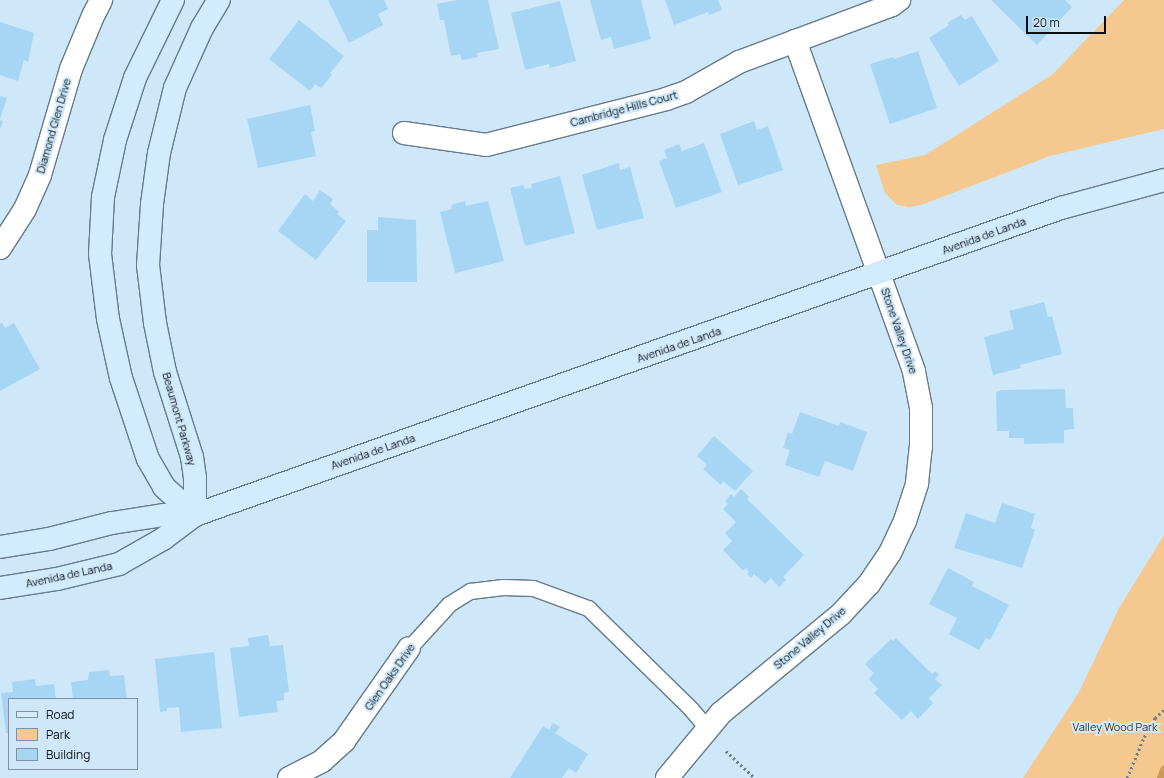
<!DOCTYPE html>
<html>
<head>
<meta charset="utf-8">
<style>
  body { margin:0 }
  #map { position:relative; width:1164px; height:778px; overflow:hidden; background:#cfe8f9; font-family:Manrope,sans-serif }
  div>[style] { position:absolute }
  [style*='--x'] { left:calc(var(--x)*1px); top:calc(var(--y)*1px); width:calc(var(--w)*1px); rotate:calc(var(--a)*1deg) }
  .green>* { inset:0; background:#f5c88f }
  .stream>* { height:8px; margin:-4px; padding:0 4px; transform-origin:4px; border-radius:4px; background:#cf9b54 }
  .building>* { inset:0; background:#a7d5f4 }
  .path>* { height:2.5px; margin-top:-1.25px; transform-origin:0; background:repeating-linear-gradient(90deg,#6d7e89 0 2px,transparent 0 5px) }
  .roads { filter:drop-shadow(1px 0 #657b8b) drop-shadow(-1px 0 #657b8b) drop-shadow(0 1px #657b8b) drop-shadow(0 -1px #657b8b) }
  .lane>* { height:15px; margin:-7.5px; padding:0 7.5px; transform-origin:7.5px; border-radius:7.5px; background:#fff }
  .street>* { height:22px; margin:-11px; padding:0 11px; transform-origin:11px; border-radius:11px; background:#fff }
  .secondary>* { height:22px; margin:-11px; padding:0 11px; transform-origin:11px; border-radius:11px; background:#d0ecfd }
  span { translate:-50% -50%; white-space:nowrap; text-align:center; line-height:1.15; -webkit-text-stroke:4px #cfe8f9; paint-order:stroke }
  .street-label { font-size:11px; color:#070f15 }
  .park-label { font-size:11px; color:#493314 }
  .legend { position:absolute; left:8px; top:698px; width:130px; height:72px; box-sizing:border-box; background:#cfe8f9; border:1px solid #7f919e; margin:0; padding:5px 7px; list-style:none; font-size:12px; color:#070f15 }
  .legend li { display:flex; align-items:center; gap:8px; height:20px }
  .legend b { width:20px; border:1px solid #7f919e }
  .scale { position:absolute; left:1026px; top:16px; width:80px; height:18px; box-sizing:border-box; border:2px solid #070f15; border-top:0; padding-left:5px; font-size:12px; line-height:14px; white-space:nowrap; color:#070f15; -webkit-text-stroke:3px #cfe8f9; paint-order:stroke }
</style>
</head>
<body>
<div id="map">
  <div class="green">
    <div style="clip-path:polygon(1124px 0,1164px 0,1164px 129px,1050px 156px,921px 205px,909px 207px,897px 205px,885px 193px,876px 165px,925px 155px,1053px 74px)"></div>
    <div style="clip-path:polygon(1164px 535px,1164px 778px,1023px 778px,1079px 692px,1119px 608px)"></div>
  </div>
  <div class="stream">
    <div style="--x:1161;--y:778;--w:9;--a:-69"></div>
  </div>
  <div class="building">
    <div style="clip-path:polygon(328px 0,384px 0,388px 9px,378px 14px,383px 25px,349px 43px)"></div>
    <div style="clip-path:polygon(457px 0,488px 0,499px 49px,477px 53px,478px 57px,462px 60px,460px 54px,451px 56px,444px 20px,440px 20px,437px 4px)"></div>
    <div style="clip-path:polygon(590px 0,641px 0,651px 39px,614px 49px,611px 37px,601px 40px)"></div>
    <div style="clip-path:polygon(665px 0,718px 0,722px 10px,709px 15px,708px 12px,674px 25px)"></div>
    <div style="clip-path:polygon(991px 0,1065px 0,1072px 7px,1037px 45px)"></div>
    <div style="clip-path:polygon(560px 1px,576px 61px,550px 68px,549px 64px,525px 70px,511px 13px)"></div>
    <div style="clip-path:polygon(961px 15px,965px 20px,972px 16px,999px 61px,959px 86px,929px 38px,949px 25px,947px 23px)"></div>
    <div style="clip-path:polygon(299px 20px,344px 56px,330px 73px,332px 75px,321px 88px,315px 84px,310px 91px,269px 59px)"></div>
    <div style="clip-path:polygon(0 22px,34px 33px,28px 62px,24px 60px,18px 81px,0 75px)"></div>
    <div style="clip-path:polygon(918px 51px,937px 108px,890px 124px,870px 64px,893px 57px,894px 59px)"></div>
    <div style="clip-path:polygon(0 96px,7px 98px,0 119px)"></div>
    <div style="clip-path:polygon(310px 105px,315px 131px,311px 132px,316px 156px,258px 168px,247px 119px)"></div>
    <div style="clip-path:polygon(0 120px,3px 121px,0 129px)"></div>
    <div style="clip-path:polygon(754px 121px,757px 130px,768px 126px,783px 170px,738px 185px,720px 134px)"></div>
    <div style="clip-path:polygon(704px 143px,722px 192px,676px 208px,659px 161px,667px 158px,664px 150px,679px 144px,682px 151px)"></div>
    <div style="clip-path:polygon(619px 163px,620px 170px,630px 167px,644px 218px,597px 230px,582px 175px)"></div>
    <div style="clip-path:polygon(560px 176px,575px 233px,525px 246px,510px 188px,523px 185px,525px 189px,532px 188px,531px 184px)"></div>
    <div style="clip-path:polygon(320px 190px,333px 199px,330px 204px,339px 212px,337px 214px,346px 221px,316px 260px,278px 231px,305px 194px,313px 201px)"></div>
    <div style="clip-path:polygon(465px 201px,466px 206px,488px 201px,504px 261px,455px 273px,440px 212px,452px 209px,451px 205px)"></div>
    <div style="clip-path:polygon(378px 217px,416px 220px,417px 282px,367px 282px,367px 230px,378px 230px)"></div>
    <div style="clip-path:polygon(1044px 302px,1048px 317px,1052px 316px,1062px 354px,1020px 365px,1021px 368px,993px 375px,984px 337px,1014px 329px,1009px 311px)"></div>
    <div style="clip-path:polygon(2px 323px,5px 328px,14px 323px,40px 369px,0 391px,0 324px)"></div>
    <div style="clip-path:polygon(1065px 389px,1066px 408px,1073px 408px,1074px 429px,1064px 430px,1064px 443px,1024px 444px,1024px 438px,1009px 438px,1009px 431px,997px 431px,996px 392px,1001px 390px)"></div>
    <div style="clip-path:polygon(800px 412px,839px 426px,840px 422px,867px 432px,853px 471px,825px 461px,819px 477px,785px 465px,790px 450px,783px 448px,788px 432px,792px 434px)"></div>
    <div style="clip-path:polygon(714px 436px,753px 471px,735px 491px,723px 481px,721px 485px,703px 469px,707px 465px,697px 456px)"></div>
    <div style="clip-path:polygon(741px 489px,749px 497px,747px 499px,804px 555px,783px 577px,786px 580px,779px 587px,771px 578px,765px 584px,754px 574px,751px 578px,747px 574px,749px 572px,746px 568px,743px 571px,723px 550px,732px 541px,725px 533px,736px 522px,723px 509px,728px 504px,725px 501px,731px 494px,734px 497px)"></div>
    <div style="clip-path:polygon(1002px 503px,1035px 514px,1031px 528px,1035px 530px,1022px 568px,954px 548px,966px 513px,995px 523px)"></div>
    <div style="clip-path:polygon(948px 568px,974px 582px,972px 586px,1009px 605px,990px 640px,986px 638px,979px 650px,949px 634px,957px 618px,929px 604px)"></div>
    <div style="clip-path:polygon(268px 635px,270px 646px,283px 645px,289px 692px,284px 693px,284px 700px,276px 701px,278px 712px,239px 717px,230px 648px,249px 646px,248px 638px)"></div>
    <div style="clip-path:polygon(896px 638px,932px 674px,935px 671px,939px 675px,935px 679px,942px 685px,929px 698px,933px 703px,918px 719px,911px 711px,902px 720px,874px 693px,878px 689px,869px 679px,874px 673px,865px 664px,891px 639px,893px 641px)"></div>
    <div style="clip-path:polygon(214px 652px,222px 728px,181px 732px,179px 707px,167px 708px,167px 711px,160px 712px,155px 659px)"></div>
    <div style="clip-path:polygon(109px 670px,110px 676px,124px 675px,127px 699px,73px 699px,71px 682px,88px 680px,89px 672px)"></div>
    <div style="clip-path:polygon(35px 679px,36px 686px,54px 684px,56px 699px,9px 699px,9px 733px,6px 733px,1px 693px,13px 692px,12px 682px)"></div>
    <div style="clip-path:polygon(553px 723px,560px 727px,555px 733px,588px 754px,576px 773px,569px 768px,562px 778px,510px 778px,543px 726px,549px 730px)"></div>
  </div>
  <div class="path">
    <div style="--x:726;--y:751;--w:40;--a:43"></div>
    <div style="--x:1127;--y:778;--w:44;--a:-67.5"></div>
    <div style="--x:1144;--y:737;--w:22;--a:-60"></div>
    <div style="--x:1155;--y:718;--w:12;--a:-42"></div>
  </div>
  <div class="roads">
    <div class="lane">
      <div style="--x:409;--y:648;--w:59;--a:-47.7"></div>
      <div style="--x:449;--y:604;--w:25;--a:-32"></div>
      <div style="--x:470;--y:591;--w:33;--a:-7"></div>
      <div style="--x:503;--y:587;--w:30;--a:2"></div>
      <div style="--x:533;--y:588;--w:59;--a:20"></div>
      <div style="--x:588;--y:608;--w:144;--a:44.4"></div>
      <div style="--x:691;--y:709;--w:25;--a:50"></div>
    </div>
    <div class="street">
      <div style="--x:404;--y:133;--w:83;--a:8.3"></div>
      <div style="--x:486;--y:145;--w:186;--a:-14.3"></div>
      <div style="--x:666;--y:99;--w:21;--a:-19"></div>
      <div style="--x:686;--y:92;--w:61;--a:-29.5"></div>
      <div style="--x:739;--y:62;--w:163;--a:-20.4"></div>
      <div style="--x:892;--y:5;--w:9;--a:-36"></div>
      <div style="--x:0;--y:248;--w:46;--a:-57.3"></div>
      <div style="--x:25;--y:209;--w:37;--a:-66"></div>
      <div style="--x:40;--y:175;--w:110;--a:-73.7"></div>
      <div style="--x:71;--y:69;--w:57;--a:-67.5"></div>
      <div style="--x:93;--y:16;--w:18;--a:-63"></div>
      <div style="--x:289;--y:778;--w:37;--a:-27"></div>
      <div style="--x:322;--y:761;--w:30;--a:-42"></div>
      <div style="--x:344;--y:741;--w:113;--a:-55"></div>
      <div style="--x:667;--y:778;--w:85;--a:-50.3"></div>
      <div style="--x:721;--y:713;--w:156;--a:-39.5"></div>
      <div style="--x:841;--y:614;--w:41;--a:-47"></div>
      <div style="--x:869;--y:584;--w:37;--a:-56"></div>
      <div style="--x:890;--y:553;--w:35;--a:-65"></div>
      <div style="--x:905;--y:521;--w:40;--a:-72"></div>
      <div style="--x:917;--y:483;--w:36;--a:-84"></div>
      <div style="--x:921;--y:447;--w:39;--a:-90"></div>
      <div style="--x:921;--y:408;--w:38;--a:-101"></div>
      <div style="--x:914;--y:371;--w:351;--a:-109.8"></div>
    </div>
    <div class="secondary">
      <div style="--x:173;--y:0;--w:87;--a:116"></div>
      <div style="--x:135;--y:78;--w:65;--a:107.9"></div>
      <div style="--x:115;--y:140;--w:58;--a:101.9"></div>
      <div style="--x:103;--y:197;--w:57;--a:93"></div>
      <div style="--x:100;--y:254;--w:65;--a:83"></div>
      <div style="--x:108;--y:319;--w:60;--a:77.6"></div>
      <div style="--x:121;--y:378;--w:85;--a:71.6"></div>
      <div style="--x:148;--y:459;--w:32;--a:60"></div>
      <div style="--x:164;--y:487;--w:42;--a:42.1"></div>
      <div style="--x:195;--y:515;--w:37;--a:-90"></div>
      <div style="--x:195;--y:478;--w:21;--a:-98"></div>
      <div style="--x:192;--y:457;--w:89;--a:-107.6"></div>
      <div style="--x:165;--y:372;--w:50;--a:-101.5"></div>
      <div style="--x:155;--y:323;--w:58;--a:-96.9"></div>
      <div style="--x:148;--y:265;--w:61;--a:-86.2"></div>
      <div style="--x:152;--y:204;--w:51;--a:-82.2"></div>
      <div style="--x:159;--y:153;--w:67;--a:-76.2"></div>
      <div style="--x:175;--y:88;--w:66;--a:-65.8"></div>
      <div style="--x:202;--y:28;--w:33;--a:-59"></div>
      <div style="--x:0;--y:547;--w:50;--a:-9.3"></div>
      <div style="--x:49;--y:539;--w:65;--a:-14.3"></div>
      <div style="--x:112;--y:523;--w:53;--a:-8.7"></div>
      <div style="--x:164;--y:515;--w:31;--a:0"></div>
      <div style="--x:0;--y:588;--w:58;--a:-9"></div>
      <div style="--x:57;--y:579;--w:64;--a:-13.6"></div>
      <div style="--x:119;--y:564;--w:51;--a:-29.6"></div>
      <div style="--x:163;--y:539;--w:40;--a:-37"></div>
      <div style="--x:195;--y:515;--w:919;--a:-19.52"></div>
      <div style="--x:1061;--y:208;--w:107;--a:-15.2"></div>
    </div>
  </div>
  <div class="street-label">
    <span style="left:624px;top:109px;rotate:-15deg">Cambridge Hills Court</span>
    <span style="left:54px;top:126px;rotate:-74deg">Diamond Glen Drive</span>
    <span style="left:984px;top:236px;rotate:-20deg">Avenida de Landa</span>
    <span style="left:899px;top:331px;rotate:71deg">Stone Valley Drive</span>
    <span style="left:679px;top:345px;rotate:-19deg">Avenida de Landa</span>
    <span style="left:179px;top:419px;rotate:74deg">Beaumont Parkway</span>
    <span style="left:373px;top:452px;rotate:-19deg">Avenida de Landa</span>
    <span style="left:69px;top:575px;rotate:-12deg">Avenida de Landa</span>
    <span style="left:810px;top:638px;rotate:-40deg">Stone Valley Drive</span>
    <span style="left:390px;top:677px;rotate:-55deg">Glen Oaks Drive</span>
  </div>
  <div class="park-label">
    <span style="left:1115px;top:727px">Valley Wood Park</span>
  </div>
  <ul class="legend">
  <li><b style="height:5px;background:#d0ecfd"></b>Road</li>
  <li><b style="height:11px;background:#f5c88f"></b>Park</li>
  <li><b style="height:11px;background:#a7d5f4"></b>Building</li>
  </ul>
  <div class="scale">20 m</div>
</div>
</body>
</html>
